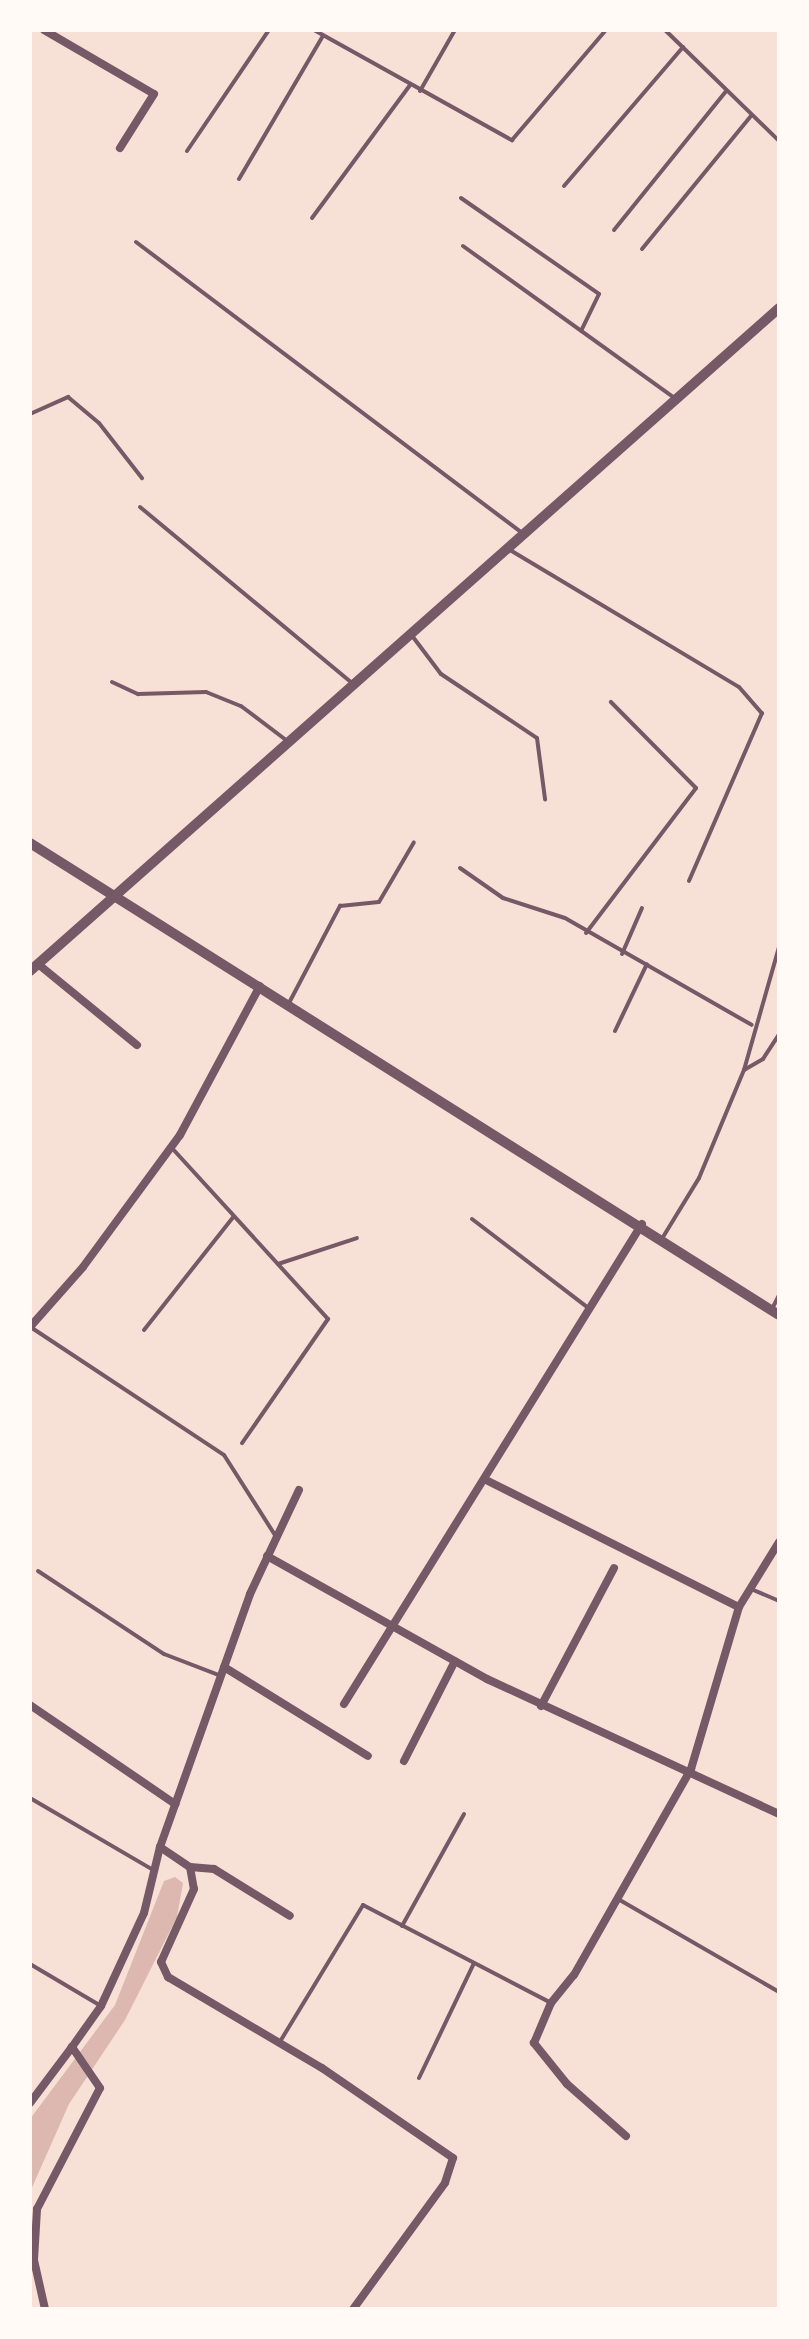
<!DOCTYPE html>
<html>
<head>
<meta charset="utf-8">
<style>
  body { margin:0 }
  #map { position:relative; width:809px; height:2339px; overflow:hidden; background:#f7e1d7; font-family:"Roboto Condensed",sans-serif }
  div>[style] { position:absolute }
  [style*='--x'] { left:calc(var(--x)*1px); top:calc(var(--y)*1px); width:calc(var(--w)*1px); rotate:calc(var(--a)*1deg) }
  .water>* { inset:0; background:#dcb8b0 }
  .service>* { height:4px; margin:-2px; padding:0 2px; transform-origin:2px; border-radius:2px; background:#755966 }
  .minor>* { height:8px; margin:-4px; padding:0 4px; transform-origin:4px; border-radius:4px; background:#755966 }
  .tertiary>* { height:10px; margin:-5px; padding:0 5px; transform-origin:5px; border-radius:5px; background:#755966 }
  span { translate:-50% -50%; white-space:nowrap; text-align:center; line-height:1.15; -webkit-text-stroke:8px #fffaf5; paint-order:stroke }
  .frame { position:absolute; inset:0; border:32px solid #fffaf5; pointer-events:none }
</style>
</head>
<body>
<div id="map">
  <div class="water">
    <div style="clip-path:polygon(175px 1877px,183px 1883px,177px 1917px,125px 2020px,69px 2104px,30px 2192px,30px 2119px,115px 2005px,164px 1881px)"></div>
  </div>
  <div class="service">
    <div style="--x:314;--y:30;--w:227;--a:29.1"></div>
    <div style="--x:512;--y:140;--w:145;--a:-49.5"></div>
    <div style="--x:665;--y:30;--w:159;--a:44.2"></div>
    <div style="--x:420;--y:91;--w:70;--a:-60.2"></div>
    <div style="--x:187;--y:151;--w:146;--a:-55.9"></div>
    <div style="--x:239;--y:179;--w:166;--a:-59.6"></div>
    <div style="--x:564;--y:186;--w:183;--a:-49.4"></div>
    <div style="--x:461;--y:198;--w:168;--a:34.8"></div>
    <div style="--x:599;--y:294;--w:41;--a:115.9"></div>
    <div style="--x:312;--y:218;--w:165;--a:-53.6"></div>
    <div style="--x:614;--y:230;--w:179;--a:-51.1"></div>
    <div style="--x:136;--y:242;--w:483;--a:37"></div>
    <div style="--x:463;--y:246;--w:262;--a:35.7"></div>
    <div style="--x:642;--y:249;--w:171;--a:-50.7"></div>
    <div style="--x:30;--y:414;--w:42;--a:-24.1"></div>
    <div style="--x:68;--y:397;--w:40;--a:40"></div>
    <div style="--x:99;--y:423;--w:70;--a:52"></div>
    <div style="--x:140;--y:507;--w:274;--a:39.7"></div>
    <div style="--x:510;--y:550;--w:267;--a:30.9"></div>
    <div style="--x:739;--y:687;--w:35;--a:49"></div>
    <div style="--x:762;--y:713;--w:183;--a:113.5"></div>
    <div style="--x:413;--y:637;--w:46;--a:52.9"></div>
    <div style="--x:441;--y:674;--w:115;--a:33.7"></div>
    <div style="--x:537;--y:738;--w:62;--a:82.5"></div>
    <div style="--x:112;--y:682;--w:29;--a:25"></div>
    <div style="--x:138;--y:694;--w:68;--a:-1.7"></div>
    <div style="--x:206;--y:692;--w:38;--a:22"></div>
    <div style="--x:241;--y:706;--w:56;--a:37.1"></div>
    <div style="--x:460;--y:868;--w:52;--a:34.9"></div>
    <div style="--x:503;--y:898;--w:65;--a:17.9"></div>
    <div style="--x:565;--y:918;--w:215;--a:29.8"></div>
    <div style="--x:586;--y:933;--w:182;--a:-52.8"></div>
    <div style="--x:696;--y:788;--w:121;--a:-134.7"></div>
    <div style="--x:622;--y:954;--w:50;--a:-66.5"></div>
    <div style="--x:289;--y:1003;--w:110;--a:-62.3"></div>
    <div style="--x:340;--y:906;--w:39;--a:-6"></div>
    <div style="--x:379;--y:902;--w:69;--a:-59.7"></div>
    <div style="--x:615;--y:1031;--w:74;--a:-64.5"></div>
    <div style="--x:744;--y:1070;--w:22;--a:-30"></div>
    <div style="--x:763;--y:1059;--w:30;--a:-57"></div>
    <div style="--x:171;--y:1147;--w:233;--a:47.6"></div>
    <div style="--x:328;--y:1319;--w:151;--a:124.7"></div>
    <div style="--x:472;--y:1219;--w:145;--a:37.4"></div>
    <div style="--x:663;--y:1237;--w:69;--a:-58.6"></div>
    <div style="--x:699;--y:1178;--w:117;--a:-67.4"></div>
    <div style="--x:744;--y:1070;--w:128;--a:-74.1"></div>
    <div style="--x:278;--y:1264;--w:83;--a:-18.2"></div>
    <div style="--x:772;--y:1309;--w:16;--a:-63"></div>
    <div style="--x:32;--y:1328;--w:230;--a:33.5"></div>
    <div style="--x:224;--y:1455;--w:95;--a:57.5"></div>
    <div style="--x:144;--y:1330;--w:145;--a:-51.7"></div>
    <div style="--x:38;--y:1571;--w:151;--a:33.4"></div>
    <div style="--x:164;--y:1654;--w:61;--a:21.1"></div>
    <div style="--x:751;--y:1589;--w:30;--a:23"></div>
    <div style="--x:30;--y:1798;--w:143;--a:30.3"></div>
    <div style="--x:618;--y:1899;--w:186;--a:30"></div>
    <div style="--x:402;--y:1926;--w:128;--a:-61"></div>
    <div style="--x:30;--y:1964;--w:82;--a:30.6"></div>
    <div style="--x:281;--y:2040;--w:158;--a:-58.7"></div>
    <div style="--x:363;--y:1905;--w:212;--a:27.5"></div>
    <div style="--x:419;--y:2078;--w:127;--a:-64.4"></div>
  </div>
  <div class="minor">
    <div style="--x:44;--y:30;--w:127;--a:30.2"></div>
    <div style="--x:154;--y:94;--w:64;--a:122.2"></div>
    <div style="--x:38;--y:964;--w:128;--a:39.3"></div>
    <div style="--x:30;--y:1327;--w:80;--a:-48.5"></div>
    <div style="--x:83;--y:1267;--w:164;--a:-53.7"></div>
    <div style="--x:180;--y:1135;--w:169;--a:-61.8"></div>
    <div style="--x:486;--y:1480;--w:283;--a:26.7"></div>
    <div style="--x:267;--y:1556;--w:252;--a:29.2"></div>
    <div style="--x:487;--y:1679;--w:322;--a:24.8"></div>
    <div style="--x:224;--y:1667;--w:169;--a:31.7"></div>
    <div style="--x:344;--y:1704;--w:565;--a:-58.17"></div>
    <div style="--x:30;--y:1705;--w:176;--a:34.3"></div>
    <div style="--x:541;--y:1706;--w:156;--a:-62.1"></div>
    <div style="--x:404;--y:1761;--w:112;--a:-63"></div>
    <div style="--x:160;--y:1847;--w:36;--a:34"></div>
    <div style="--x:190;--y:1867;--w:22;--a:80"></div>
    <div style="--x:194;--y:1889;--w:80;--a:114.3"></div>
    <div style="--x:161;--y:1962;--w:17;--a:65"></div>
    <div style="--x:168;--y:1977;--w:179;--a:30.6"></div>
    <div style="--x:322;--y:2068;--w:159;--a:34.5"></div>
    <div style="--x:453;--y:2158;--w:26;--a:108"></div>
    <div style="--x:445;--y:2183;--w:156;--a:126.1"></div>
    <div style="--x:190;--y:1867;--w:24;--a:5"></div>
    <div style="--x:214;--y:1869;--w:89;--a:31.7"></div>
    <div style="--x:30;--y:2103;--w:70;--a:-53.1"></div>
    <div style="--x:626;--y:2136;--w:79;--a:-138.6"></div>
    <div style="--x:567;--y:2084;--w:53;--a:-128.8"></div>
    <div style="--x:534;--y:2043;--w:43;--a:-67"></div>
    <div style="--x:551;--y:2003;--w:36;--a:-51"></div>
    <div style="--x:574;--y:1975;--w:237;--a:-60.4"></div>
    <div style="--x:691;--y:1769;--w:169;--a:-73.5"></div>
    <div style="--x:739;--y:1607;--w:76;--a:-58.4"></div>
    <div style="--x:45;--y:2309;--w:50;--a:-102.7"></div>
    <div style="--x:34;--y:2260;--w:51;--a:-86.6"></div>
    <div style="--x:37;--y:2209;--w:136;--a:-62.5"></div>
    <div style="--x:100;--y:2088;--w:50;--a:-124.3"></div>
    <div style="--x:72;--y:2047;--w:50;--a:-54.7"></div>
    <div style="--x:101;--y:2006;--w:102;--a:-65.2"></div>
    <div style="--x:144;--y:1913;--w:68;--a:-76.4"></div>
    <div style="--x:160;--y:1847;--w:269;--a:-70.4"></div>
    <div style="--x:250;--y:1594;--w:115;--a:-64.8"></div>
  </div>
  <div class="tertiary">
    <div style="--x:30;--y:843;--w:885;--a:32.22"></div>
    <div style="--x:30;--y:971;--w:1000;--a:-41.51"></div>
  </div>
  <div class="frame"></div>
</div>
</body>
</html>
